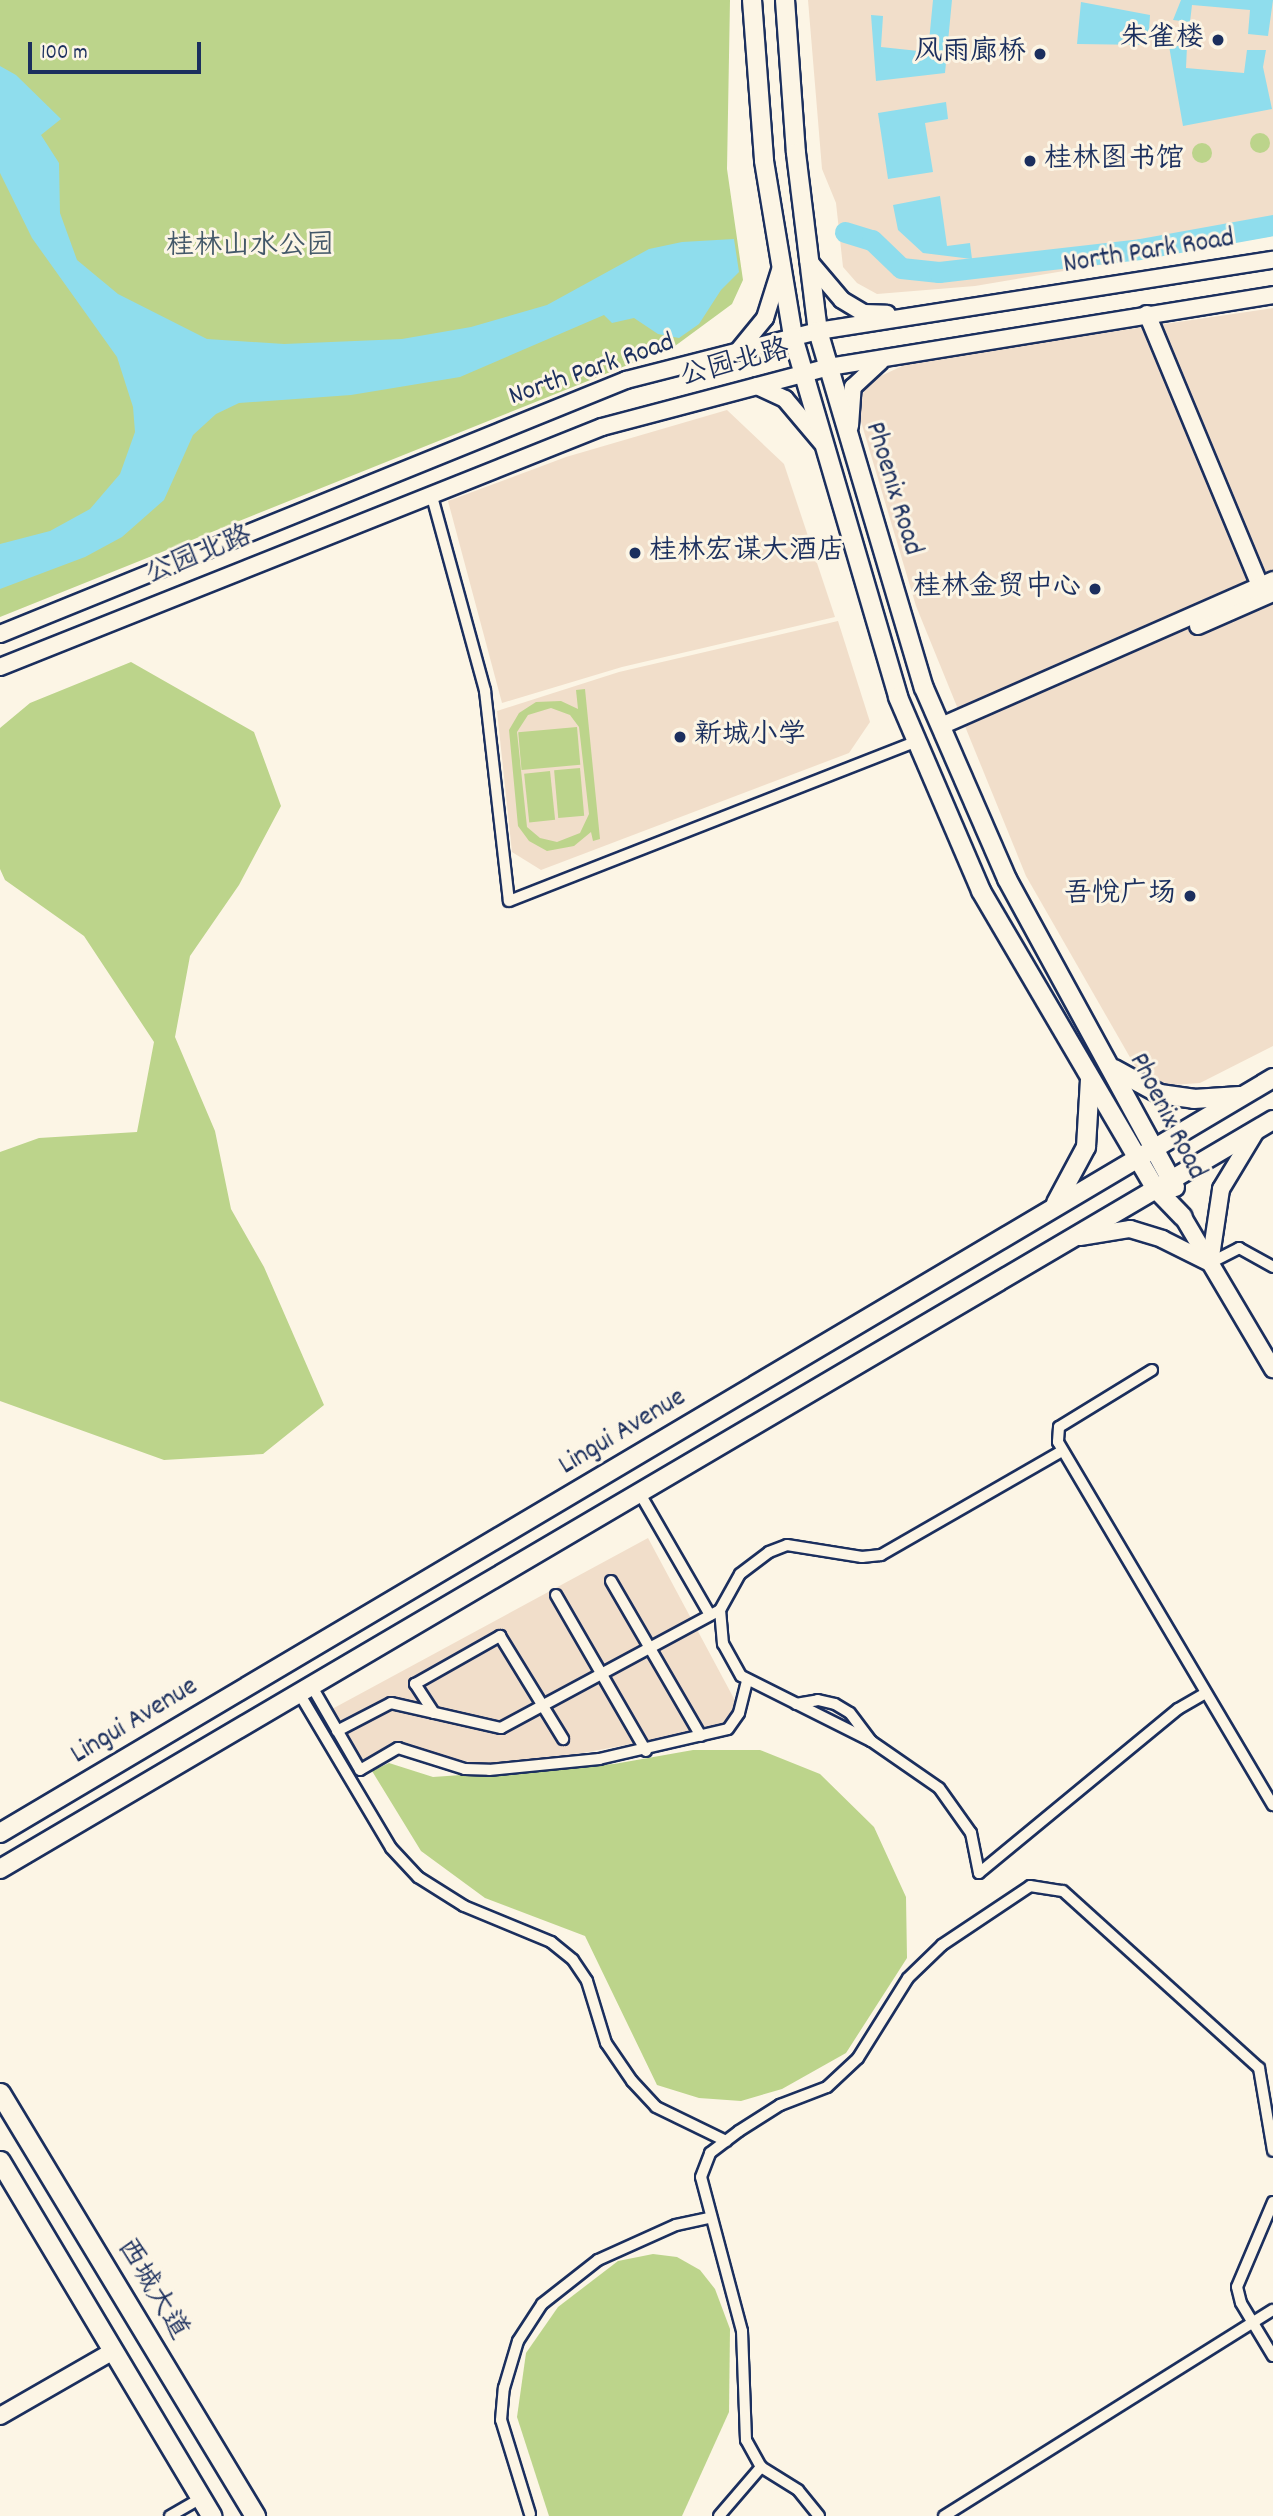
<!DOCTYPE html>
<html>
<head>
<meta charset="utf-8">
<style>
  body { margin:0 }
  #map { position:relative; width:1273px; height:2516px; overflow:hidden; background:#fcf5e5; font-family:Dekko,"LXGW WenKai TC",sans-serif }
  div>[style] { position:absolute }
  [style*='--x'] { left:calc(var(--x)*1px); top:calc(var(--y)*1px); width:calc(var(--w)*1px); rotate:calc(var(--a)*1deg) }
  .built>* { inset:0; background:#f1deca }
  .green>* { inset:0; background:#bcd48b; transform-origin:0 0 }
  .round { border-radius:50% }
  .water>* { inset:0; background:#8fdded }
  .river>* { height:21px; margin:-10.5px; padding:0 10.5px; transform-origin:10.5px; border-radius:10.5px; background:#8fdded }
  .roads { filter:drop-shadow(2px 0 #1b2f5e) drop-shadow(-2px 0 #1b2f5e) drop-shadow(0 2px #1b2f5e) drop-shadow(0 -2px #1b2f5e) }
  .street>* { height:10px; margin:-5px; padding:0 5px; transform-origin:5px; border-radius:5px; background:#fcf5e5 }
  .secondary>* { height:16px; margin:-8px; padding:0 8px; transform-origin:8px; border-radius:8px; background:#fcf5e5 }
  .primary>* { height:18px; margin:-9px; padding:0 9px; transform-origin:9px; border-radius:9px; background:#fcf5e5 }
  .highway>* { height:19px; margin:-9.5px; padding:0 9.5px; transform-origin:9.5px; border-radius:9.5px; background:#fcf5e5 }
  .dots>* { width:19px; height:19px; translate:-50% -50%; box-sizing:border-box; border:4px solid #fcf5e5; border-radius:50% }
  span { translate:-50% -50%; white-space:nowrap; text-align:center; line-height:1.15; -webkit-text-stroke:6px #fcf5e5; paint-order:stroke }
  .poi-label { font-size:28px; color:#1b2f5e }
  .right { translate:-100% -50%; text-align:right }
  .left { translate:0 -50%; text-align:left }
  .park-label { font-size:28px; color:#435869 }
  .street-label { font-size:28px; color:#1b2f5e }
  .scale { position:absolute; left:28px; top:42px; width:173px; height:32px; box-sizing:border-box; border:4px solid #1b2f5e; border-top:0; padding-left:9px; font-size:21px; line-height:24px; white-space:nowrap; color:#1b2f5e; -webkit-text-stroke:5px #fcf5e5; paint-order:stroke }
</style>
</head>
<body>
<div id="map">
  <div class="built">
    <div style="clip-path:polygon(808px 0,1273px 0,1273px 236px,975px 286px,877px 294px,857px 283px,843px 267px,836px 203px,822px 169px)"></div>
    <div style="clip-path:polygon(1273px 308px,1273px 1046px,1200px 1083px,1159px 1086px,1139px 1073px,1026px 876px,916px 606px,859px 415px,861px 397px,870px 381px,913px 361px)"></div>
    <div style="clip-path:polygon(727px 410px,784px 464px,835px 617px,622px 667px,502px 703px,448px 501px,566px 457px)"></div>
    <div style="clip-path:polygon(838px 621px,870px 722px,849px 753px,541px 870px,512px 852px,497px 711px,619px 672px)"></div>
    <div style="clip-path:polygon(648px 1538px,739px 1708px,722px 1727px,508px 1767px,492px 1768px,396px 1743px,352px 1770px,321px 1715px)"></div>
  </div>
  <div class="green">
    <div style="clip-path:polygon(0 0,730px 0,727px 169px,743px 280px,732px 304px,675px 346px,0 617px)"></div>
    <div class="round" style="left:1250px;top:133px;width:20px;height:20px"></div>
    <div class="round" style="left:1192px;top:143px;width:20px;height:20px"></div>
    <div style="clip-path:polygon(131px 662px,254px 732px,281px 806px,239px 885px,190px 956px,175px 1037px,215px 1131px,231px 1209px,264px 1267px,324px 1405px,263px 1454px,164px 1460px,0 1401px,0 1152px,39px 1138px,137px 1132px,154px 1042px,84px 936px,5px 880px,0 869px,0 728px,30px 703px)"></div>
    <div style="clip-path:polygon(evenodd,585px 689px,600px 839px,593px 841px,591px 832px,574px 846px,547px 851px,529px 841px,518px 826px,509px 730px,519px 713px,536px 702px,561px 701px,578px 709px,576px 690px,585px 689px,551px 708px,570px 715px,579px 727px,589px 814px,580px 833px,557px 842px,540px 838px,527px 827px,517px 732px,528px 715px,551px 708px)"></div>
    <div style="left:577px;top:727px;width:38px;height:59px;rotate:85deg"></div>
    <div style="left:580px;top:768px;width:48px;height:26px;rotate:85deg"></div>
    <div style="left:550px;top:771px;width:49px;height:26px;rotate:84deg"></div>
    <div style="clip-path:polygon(693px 1750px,760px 1750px,820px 1774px,874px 1827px,906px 1897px,907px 1958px,846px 2053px,782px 2089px,741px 2101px,699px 2098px,657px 2085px,585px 1936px,485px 1898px,421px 1851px,372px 1771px,389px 1763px,433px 1777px,614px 1764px)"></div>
    <div style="clip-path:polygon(653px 2254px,677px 2257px,700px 2270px,715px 2289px,730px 2329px,729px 2412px,682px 2516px,549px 2516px,517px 2417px,526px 2353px,558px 2307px,618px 2261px)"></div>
  </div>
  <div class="water">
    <div style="clip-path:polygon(933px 0,952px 0,945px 73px,876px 81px,871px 15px,883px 16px,881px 47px,928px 52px)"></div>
    <div style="clip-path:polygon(1181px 0,1273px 0,1268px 36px,1248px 34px,1250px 10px,1192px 5px,1190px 22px,1173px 20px)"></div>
    <div style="clip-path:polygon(1081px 2px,1150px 15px,1148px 45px,1077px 44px)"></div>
    <div style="clip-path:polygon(1169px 46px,1187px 46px,1186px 68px,1244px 73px,1247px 50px,1266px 50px,1263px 67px,1272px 109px,1183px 126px)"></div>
    <div style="clip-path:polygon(0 66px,16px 75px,61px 119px,41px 135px,59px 163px,60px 213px,77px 260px,118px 294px,207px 339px,284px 344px,402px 339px,471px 327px,547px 305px,649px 249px,682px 242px,734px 239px,739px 272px,721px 290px,699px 324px,679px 338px,658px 334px,634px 318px,612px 323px,604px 315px,460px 377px,351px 395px,239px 403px,216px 414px,193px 435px,164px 500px,122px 537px,85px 557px,0 589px,0 544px,50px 531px,90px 509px,120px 474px,135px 432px,133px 407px,117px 357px,32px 238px,0 173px)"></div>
    <div style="clip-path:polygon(946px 102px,948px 119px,925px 123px,933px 172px,888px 179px,878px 113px)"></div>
    <div style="clip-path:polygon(940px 196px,947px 246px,970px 243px,972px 259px,923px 253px,898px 230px,893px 205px)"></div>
  </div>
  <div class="river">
    <div style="--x:845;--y:232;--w:28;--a:17"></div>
    <div style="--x:872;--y:240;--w:40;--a:44"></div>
    <div style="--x:901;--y:268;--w:38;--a:6"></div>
    <div style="--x:939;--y:272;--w:202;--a:-6.5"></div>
    <div style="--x:1140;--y:249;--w:135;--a:-10.2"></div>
  </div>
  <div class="roads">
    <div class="street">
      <div style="--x:431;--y:493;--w:205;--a:74.7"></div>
      <div style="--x:485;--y:691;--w:211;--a:83.5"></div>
      <div style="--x:509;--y:901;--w:436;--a:-21.4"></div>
      <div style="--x:1210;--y:1263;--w:33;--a:-27"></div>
      <div style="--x:1239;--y:1248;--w:39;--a:29"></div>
      <div style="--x:1152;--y:1370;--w:109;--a:148.5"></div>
      <div style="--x:1059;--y:1427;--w:15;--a:94"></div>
      <div style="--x:1058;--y:1442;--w:422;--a:59.4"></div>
      <div style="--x:639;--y:1492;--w:142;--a:60"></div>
      <div style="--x:611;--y:1581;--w:179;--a:59.9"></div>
      <div style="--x:556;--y:1595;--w:180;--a:60"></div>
      <div style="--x:311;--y:1685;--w:98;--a:60"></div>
      <div style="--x:360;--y:1770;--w:44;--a:-30.1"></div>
      <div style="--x:398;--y:1748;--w:70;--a:17.4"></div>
      <div style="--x:465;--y:1769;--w:24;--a:2"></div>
      <div style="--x:489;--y:1770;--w:111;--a:-5.7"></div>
      <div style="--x:599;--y:1759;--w:132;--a:-13.1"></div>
      <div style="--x:728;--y:1729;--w:19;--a:-55"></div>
      <div style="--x:739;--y:1713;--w:34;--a:-76"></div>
      <div style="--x:299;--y:1693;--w:180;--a:59.3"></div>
      <div style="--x:391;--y:1848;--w:40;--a:47"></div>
      <div style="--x:418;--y:1877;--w:54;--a:32.2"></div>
      <div style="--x:464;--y:1906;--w:94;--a:22.5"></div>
      <div style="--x:551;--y:1942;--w:28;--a:39"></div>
      <div style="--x:573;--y:1960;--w:25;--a:56"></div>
      <div style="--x:587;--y:1981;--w:65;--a:73"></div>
      <div style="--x:606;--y:2043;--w:46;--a:55.6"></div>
      <div style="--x:632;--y:2081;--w:35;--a:47"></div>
      <div style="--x:656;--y:2107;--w:78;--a:25.9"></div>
      <div style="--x:796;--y:1704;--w:22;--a:-10"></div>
      <div style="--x:818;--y:1700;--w:17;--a:13"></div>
      <div style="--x:835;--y:1704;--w:17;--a:31"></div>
      <div style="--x:850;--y:1713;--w:35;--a:53"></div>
      <div style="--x:434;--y:1713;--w:35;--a:-123"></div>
      <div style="--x:415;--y:1684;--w:98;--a:-29.5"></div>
      <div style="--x:500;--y:1636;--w:121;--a:58.5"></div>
      <div style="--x:337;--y:1731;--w:61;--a:-27.4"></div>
      <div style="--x:391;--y:1703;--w:113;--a:12.8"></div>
      <div style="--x:501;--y:1728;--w:249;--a:-28.3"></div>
      <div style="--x:979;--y:1873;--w:41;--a:-101.3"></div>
      <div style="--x:971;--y:1833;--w:55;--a:-125.4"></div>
      <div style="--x:939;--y:1788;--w:83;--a:-145.3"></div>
      <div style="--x:871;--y:1741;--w:145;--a:-153.4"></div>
      <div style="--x:741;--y:1676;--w:37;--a:-119"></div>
      <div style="--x:723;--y:1644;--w:34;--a:-95"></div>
      <div style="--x:720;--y:1610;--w:41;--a:-60.9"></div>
      <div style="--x:740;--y:1574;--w:36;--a:-37"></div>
      <div style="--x:769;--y:1552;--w:19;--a:-21"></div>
      <div style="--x:787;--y:1545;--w:76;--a:9.1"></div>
      <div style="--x:862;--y:1557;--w:19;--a:-6"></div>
      <div style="--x:881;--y:1555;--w:209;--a:-29.9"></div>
      <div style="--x:979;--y:1873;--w:258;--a:-39.5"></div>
      <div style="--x:1178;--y:1709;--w:32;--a:-30"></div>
      <div style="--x:1273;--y:2202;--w:92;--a:113"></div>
      <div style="--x:1237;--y:2287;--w:16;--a:76"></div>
      <div style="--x:1241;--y:2303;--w:62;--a:58.9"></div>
      <div style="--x:530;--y:2514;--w:98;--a:-107.1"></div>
      <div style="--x:501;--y:2420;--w:32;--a:-85"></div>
      <div style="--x:504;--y:2388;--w:49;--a:-73.4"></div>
      <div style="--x:518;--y:2341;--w:44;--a:-57"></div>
      <div style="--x:542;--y:2304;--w:71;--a:-38.2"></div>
      <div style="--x:598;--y:2260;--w:85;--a:-24.2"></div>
      <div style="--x:676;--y:2225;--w:35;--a:-12"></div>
      <div style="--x:170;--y:2516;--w:36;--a:-30"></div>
      <div style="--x:719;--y:2516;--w:65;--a:-49.4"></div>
      <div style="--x:819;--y:2516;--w:33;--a:-129"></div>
      <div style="--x:798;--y:2490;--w:44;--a:-148.1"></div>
      <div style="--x:761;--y:2467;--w:31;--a:-119"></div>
      <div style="--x:746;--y:2440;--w:109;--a:-92.1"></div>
      <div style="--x:742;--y:2331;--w:159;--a:-104.9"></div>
      <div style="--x:701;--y:2177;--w:26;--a:-69"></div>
      <div style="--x:710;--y:2153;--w:36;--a:-37"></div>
      <div style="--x:739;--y:2131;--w:49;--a:-32.4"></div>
      <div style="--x:780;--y:2105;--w:50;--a:-21"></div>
      <div style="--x:827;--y:2087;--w:42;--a:-43.1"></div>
      <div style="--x:858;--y:2058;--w:94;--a:-58"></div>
      <div style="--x:908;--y:1978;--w:47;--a:-44.1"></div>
      <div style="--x:942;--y:1945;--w:106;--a:-33.8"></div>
      <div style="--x:1030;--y:1886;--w:33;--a:9"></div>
      <div style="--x:1063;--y:1891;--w:264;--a:42.1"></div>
      <div style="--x:1259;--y:2068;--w:84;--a:80.4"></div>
      <div style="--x:944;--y:2516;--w:388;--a:-32.1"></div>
    </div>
    <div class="secondary">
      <div style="--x:808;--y:260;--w:52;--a:49.6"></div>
      <div style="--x:842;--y:300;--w:26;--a:31"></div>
      <div style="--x:864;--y:313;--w:23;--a:2"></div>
      <div style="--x:1147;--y:314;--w:302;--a:67.4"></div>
      <div style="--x:738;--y:351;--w:43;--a:-50.7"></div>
      <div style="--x:765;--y:318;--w:50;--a:-72.6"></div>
      <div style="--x:757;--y:386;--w:31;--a:25"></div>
      <div style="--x:785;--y:399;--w:57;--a:49.9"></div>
      <div style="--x:850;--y:426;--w:39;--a:-86"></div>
      <div style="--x:853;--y:387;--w:38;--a:-43"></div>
      <div style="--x:1198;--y:626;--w:82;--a:-23.7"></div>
      <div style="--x:0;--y:634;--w:676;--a:-22.08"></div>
      <div style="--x:626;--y:380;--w:198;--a:-14.3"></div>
      <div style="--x:818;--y:331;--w:461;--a:-8.9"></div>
      <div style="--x:0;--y:667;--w:648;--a:-21.74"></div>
      <div style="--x:602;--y:427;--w:235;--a:-14.8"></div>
      <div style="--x:829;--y:367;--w:450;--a:-9.2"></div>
      <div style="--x:941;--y:726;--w:363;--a:-23.7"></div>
      <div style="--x:1183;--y:1217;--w:177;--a:59.4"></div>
      <div style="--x:1080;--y:1237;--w:51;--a:-9.1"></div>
      <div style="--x:1130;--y:1229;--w:34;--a:17"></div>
      <div style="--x:1162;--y:1239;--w:54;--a:26.6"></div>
      <div style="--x:1210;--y:1263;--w:75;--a:-81.5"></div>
      <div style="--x:1221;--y:1189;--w:68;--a:-58.9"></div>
      <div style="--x:0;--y:2416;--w:130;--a:-29.9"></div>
    </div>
    <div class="primary">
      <div style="--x:752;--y:0;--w:161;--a:85.7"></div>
      <div style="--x:764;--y:161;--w:178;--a:80.6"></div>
      <div style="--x:793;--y:337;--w:375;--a:73.7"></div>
      <div style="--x:898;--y:697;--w:211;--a:66.8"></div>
      <div style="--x:981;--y:891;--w:344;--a:59.6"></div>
      <div style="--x:1155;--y:1188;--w:40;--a:46"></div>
      <div style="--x:785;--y:0;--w:153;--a:85.9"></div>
      <div style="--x:796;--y:153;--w:179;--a:83"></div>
      <div style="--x:818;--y:331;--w:372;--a:73.5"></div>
      <div style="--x:924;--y:688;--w:208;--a:66.5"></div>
      <div style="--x:1007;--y:879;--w:351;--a:61.4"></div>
      <div style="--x:1114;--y:1069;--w:52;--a:28.5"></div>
      <div style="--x:1160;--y:1094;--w:34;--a:8"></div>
      <div style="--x:1194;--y:1099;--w:46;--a:-3.7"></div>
      <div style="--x:1056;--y:1203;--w:64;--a:-61.8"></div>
      <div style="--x:1086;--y:1147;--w:68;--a:-86.6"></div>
      <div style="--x:0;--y:1833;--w:1480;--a:-30.67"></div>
      <div style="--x:0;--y:1869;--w:1477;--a:-30.47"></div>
    </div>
    <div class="highway">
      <div style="--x:0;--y:2093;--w:494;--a:58.9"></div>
      <div style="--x:0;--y:2161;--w:413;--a:59.2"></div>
    </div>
  </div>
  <div class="dots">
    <div style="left:1218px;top:40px;background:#1b2f5e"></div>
    <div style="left:1040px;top:54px;background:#1b2f5e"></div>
    <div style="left:1030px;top:161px;background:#1b2f5e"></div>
    <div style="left:635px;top:553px;background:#1b2f5e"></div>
    <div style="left:1095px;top:589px;background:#1b2f5e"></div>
    <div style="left:680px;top:737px;background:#1b2f5e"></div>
    <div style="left:1190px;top:896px;background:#1b2f5e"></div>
  </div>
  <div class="poi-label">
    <span class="right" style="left:1204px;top:40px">朱雀楼</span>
    <span class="right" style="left:1026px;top:54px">风雨廊桥</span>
    <span class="left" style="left:1044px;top:161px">桂林图书馆</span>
    <span class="left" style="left:649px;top:553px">桂林宏谋大酒店</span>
    <span class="right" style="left:1081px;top:589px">桂林金贸中心</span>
    <span class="left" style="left:694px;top:737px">新城小学</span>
    <span class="right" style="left:1176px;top:896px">吾悦广场</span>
  </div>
  <div class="park-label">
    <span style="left:250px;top:248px">桂林山水公园</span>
  </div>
  <div class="street-label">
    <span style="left:1149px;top:253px;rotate:-9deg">North Park Road</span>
    <span style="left:735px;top:365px;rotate:-15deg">公园北路</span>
    <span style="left:592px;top:371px;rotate:-19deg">North Park Road</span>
    <span style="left:892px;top:489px;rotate:73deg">Phoenix Road</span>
    <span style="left:199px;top:557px;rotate:-22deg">公园北路</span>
    <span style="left:1166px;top:1117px;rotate:63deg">Phoenix Road</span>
    <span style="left:623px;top:1433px;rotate:-31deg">Lingui Avenue</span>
    <span style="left:135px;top:1722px;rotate:-31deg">Lingui Avenue</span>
    <span style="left:151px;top:2290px;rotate:59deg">西城大道</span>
  </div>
  <div class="scale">100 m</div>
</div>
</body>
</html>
